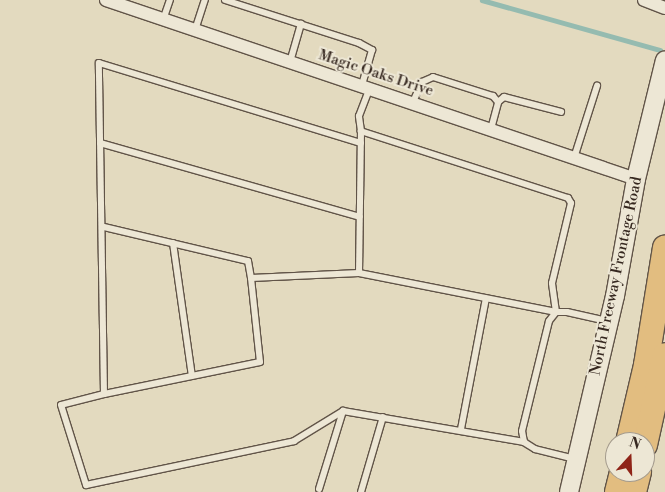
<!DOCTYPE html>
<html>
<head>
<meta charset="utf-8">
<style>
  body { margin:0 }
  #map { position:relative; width:665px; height:492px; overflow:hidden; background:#e3dabf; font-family:"Libre Bodoni",serif }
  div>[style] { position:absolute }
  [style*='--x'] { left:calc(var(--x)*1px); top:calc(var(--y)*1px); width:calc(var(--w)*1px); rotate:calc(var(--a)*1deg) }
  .stream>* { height:4.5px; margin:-2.25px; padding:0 2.25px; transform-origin:2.25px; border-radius:2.25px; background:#95bbb0 }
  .roads { filter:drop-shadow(1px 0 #615448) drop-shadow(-1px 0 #615448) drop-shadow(0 1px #615448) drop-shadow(0 -1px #615448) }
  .lane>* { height:6px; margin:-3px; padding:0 3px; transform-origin:3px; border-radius:3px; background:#ede7d5 }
  .street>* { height:12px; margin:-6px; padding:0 6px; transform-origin:6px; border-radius:6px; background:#ede7d5 }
  .secondary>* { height:18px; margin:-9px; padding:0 9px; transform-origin:9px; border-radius:9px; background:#ede7d5 }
  .highway>* { height:24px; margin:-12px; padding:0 12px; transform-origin:12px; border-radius:12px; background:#e2bd80 }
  span { translate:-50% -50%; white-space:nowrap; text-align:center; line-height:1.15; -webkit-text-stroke:4px #ede7d5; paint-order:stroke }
  .street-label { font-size:15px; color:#362820 }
  .north { position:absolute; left:605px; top:432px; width:50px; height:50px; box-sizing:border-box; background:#ede7d5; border:1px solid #a49b8d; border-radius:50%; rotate:20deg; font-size:14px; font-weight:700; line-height:20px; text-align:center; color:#362820 }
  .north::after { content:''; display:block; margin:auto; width:18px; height:22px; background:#8f2418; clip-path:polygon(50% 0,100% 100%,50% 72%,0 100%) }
</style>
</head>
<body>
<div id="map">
  <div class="stream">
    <div style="--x:482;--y:0;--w:185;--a:15.7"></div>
  </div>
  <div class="roads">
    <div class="lane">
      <div style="--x:225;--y:0;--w:141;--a:17.8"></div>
      <div style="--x:359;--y:43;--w:15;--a:28"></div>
      <div style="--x:372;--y:50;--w:36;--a:106"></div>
      <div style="--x:163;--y:20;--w:21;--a:-71"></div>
      <div style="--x:195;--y:30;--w:32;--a:-72"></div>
      <div style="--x:290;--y:62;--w:40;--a:-74"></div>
      <div style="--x:413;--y:102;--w:22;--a:-66"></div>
      <div style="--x:422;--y:82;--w:12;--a:-24"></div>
      <div style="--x:433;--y:77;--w:63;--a:17.6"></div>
      <div style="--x:493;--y:96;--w:8;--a:50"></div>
      <div style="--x:491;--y:129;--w:28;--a:-75"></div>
      <div style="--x:498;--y:102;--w:8;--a:-40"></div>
      <div style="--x:504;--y:97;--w:59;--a:14.7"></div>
      <div style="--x:361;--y:131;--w:142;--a:90.8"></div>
      <div style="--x:359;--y:273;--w:201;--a:11.2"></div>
      <div style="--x:556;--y:312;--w:29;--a:-98"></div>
      <div style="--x:552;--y:283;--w:82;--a:-76.6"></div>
      <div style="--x:571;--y:203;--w:6;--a:-121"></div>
      <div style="--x:568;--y:198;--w:218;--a:-162.1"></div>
      <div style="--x:361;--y:131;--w:15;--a:-98"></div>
      <div style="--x:359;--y:116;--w:30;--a:-69"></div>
      <div style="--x:100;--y:143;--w:270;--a:15.9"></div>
      <div style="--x:574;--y:158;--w:76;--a:-72.3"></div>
      <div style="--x:104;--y:227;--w:148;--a:13.3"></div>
      <div style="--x:248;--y:261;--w:17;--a:80"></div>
      <div style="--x:173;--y:243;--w:134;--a:81.9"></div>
      <div style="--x:359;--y:273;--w:108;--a:177.3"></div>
      <div style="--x:251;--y:278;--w:84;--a:83.9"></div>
      <div style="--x:260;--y:362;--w:159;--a:168.4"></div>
      <div style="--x:104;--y:394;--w:331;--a:-90.9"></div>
      <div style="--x:99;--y:63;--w:274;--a:17"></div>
      <div style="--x:104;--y:394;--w:44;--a:165.7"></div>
      <div style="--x:61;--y:405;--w:84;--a:72.6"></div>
      <div style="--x:86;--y:485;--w:213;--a:-11.9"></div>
      <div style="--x:294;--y:441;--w:57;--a:-31.5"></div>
      <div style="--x:343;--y:411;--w:184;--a:9.7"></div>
      <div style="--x:461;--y:429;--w:133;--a:-79.2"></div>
      <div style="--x:575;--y:459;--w:41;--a:-166"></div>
      <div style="--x:535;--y:449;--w:13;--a:-148"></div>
      <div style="--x:524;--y:442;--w:11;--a:-100"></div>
      <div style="--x:522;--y:431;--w:113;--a:-76.2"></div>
      <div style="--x:549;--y:321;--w:11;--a:-52"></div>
      <div style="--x:556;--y:312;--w:11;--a:0"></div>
      <div style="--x:567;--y:312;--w:41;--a:12.7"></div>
      <div style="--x:319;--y:489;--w:82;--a:-72.9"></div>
      <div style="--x:361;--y:492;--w:78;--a:-73.7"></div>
    </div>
    <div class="street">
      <div style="--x:106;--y:0;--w:559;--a:18.66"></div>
      <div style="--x:644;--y:0;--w:22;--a:21"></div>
    </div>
    <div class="secondary">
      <div style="--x:569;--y:492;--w:201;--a:-76.8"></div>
      <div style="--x:615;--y:296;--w:119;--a:-79.8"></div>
      <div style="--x:636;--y:179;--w:122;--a:-76.3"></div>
    </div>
    <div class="highway">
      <div style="--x:628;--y:442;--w:79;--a:-76.8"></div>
      <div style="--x:646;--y:365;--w:119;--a:-80.8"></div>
      <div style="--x:645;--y:445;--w:92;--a:-77.5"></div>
      <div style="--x:617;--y:492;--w:21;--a:-76"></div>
      <div style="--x:634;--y:492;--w:21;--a:-76"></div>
    </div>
  </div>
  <div class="street-label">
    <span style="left:376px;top:73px;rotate:18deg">Magic Oaks Drive</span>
    <span style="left:616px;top:276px;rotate:-78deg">North Freeway Frontage Road</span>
  </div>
  <div class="north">N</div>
</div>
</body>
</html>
